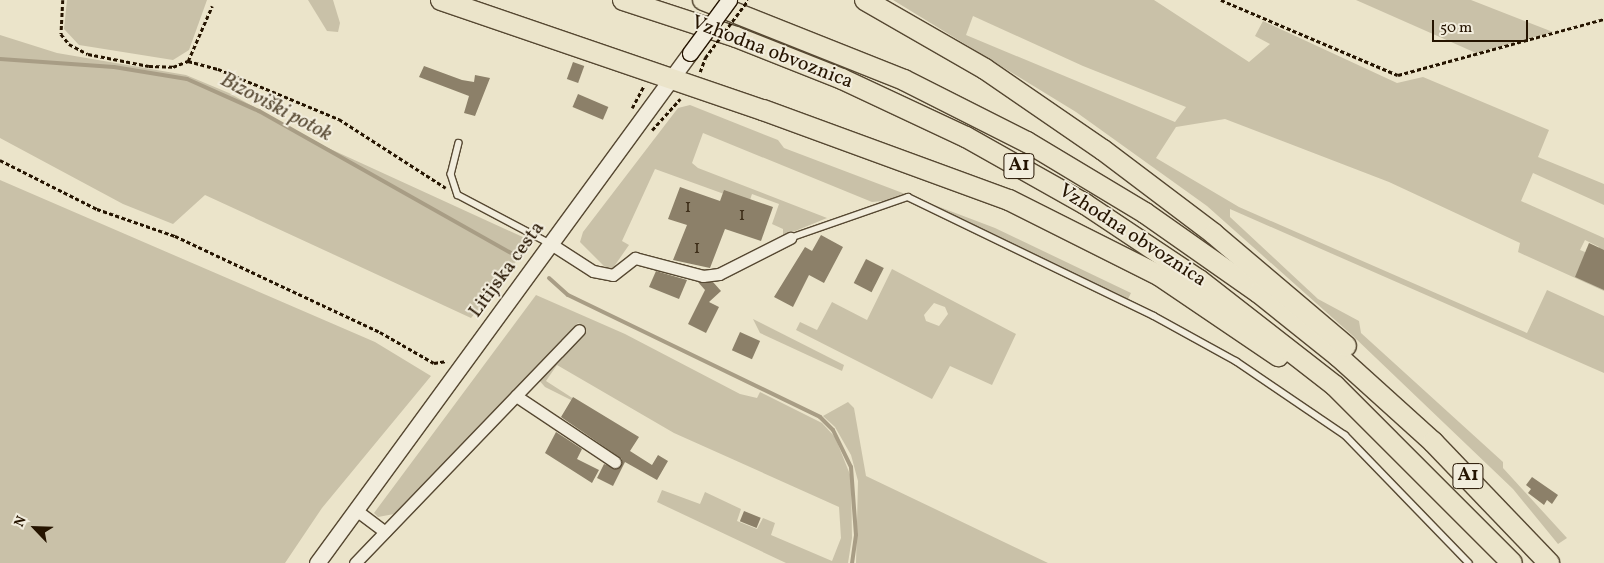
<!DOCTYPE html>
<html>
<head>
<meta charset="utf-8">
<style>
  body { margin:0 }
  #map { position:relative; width:1604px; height:563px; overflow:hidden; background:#ebe4ca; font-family:Vollkorn,serif }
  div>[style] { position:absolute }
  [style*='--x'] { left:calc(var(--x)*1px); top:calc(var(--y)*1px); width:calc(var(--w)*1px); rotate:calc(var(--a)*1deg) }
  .green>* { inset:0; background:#c9c1a8 }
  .stream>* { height:4px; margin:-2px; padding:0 2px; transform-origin:2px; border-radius:2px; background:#a89d85 }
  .building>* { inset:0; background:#8c8069; transform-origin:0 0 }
  .path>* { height:2.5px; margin-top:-1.25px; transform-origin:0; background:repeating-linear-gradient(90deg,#251400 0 4px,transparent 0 6.5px) }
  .roads { filter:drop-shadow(1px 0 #564832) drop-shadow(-1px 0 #564832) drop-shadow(0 1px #564832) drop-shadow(0 -1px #564832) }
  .service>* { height:5.5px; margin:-2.75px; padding:0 2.75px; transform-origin:2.75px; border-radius:2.75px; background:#f2eddd }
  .minor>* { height:11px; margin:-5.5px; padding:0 5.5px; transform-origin:5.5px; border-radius:5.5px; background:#f2eddd }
  .secondary>* { height:15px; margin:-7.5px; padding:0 7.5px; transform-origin:7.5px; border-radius:7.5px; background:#f2eddd }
  .motorway>* { height:20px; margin:-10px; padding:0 10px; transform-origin:10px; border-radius:10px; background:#ebe4ca }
  .path-bridge>* { height:2.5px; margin-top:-1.25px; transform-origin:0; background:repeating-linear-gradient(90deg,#251400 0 4px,transparent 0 6.5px) }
  .bridges { filter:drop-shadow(1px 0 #251400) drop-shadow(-1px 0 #251400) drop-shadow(0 1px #251400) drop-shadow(0 -1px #251400) }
  .secondary-bridge>* { height:15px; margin:-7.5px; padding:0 7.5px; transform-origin:7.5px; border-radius:7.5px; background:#f2eddd }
  span { translate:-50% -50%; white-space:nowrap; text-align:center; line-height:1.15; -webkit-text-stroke:4px #f2eddd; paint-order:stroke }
  .number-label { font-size:18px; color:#3f2f1a }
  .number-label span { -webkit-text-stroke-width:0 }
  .shield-label span { padding:1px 4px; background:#f2eddd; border:1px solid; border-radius:4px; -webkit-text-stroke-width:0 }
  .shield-label { font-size:19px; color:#251400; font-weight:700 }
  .street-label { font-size:20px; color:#251400 }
  .water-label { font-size:21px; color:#594b35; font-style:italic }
  .north { position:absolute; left:10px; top:503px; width:50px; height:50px; -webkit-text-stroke:4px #f2eddd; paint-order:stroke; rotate:294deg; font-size:14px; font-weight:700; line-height:20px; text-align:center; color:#251400 }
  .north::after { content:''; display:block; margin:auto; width:18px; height:22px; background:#251400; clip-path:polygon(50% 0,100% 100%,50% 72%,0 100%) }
  .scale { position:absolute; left:1432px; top:20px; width:96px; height:22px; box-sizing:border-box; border:2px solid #251400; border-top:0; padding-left:6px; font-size:15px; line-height:18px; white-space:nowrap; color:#251400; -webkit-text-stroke:4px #f2eddd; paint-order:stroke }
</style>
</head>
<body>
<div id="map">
  <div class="green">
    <div style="clip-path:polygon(67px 0,207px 0,189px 50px,173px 60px,79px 45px,64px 29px)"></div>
    <div style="clip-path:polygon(308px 0,333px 0,340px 23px,338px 32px,327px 31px)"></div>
    <div style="clip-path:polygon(evenodd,893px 0,1154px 0,1249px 62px,1270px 44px,1255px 36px,1263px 21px,1397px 83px,1423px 77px,1549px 130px,1538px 157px,1604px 184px,1604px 205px,1533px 173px,1521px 201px,1604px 238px,1604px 291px,1518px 252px,1520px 243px,1389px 182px,1225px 119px,1176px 127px,1156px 158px,1239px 207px,1527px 333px,1547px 290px,1604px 316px,1604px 373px,1230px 209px,1230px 217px,1318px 299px,1359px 321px,1361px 333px,1503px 462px,1503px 468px,1567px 538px,1558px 544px,1513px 489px,1353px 336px,1207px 206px,1076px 112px,893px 0,973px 16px,1083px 66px,1186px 107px,1175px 122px,966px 35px,973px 16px,893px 0,1585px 240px,1599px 247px,1595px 256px,1580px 250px,1585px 240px)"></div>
    <div style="clip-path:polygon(1356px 0,1471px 0,1553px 32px,1476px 53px)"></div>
    <div style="clip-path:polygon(0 35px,57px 53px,186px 75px,229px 93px,326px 147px,525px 238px,520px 254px,509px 274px,471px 318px,205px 195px,173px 224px,123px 204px,0 138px)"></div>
    <div style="clip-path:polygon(690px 105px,778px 140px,784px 148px,995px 228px,1131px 293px,1128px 299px,930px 208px,903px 199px,872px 202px,703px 133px,692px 163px,698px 168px,827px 218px,783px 236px,783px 229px,772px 224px,779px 204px,752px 194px,749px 203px,655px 169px,622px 241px,629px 245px,613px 268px,607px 269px,580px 242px,583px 232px,678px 108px)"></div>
    <div style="clip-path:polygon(0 180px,375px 342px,431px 376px,322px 508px,285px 563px,0 563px)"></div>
    <div style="clip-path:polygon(evenodd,892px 269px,1016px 334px,992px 385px,950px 366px,932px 399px,796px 330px,800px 322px,817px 330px,832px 302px,867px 320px,892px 269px,934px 303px,945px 307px,948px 314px,939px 326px,926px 321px,924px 315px,934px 303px)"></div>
    <div style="clip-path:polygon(536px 295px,625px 334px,740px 394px,757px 398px,760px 392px,822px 423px,835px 437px,851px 477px,852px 538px,848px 563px,786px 563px,657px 502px,662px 490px,700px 504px,705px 492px,741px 509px,737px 521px,757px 529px,763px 518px,775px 523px,771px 535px,832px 561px,841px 538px,839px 507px,674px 433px,557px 365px,546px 381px,591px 410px,545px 387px,538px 379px,586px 328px,578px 323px,394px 514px,378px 517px,374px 513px)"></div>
    <div style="clip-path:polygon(753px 319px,844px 365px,842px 371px,760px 333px)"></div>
    <div style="clip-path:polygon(848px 402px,854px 408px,866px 476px,1048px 563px,856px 563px,858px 481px,851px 455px,835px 427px,823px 416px)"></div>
  </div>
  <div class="stream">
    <div style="--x:0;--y:59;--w:114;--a:4"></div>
    <div style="--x:114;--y:67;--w:74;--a:9.3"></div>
    <div style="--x:187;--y:79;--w:79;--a:24"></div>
    <div style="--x:259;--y:111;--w:294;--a:29.4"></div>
    <div style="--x:549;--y:278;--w:25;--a:42"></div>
    <div style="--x:568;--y:295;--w:280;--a:25.8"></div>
    <div style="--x:820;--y:417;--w:18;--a:45"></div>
    <div style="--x:833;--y:430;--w:41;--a:64.1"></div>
    <div style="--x:851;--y:467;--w:68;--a:85.8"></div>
    <div style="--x:856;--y:535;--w:28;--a:98"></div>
  </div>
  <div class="building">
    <div style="left:573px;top:62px;width:12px;height:18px;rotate:20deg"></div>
    <div style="clip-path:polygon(424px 66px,462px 80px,474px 82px,475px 75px,490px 78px,475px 116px,464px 113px,469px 96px,419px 77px)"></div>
    <div style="left:578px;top:94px;width:33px;height:14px;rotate:23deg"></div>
    <div style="clip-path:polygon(680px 187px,720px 201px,724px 190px,773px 207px,761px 241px,725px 229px,710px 268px,673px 260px,687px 225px,668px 219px)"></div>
    <div style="clip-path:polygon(821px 235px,843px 247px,824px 283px,809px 275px,793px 307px,774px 297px,805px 247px,812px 251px)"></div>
    <div style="clip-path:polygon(1589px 243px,1604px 250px,1604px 290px,1575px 277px)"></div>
    <div style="left:866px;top:259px;width:20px;height:27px;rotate:27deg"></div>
    <div style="clip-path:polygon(656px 271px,687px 280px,679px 299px,649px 287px)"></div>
    <div style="clip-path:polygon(698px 282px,713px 282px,721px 291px,709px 302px,719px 307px,706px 333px,688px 324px,705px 290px)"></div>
    <div style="left:740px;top:332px;width:22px;height:20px;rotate:24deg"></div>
    <div style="clip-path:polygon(573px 397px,639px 437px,630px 451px,652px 465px,658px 455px,668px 461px,657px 480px,625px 462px,613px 486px,597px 478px,604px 464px,618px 469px,622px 459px,561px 417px)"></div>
    <div style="clip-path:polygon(556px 432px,582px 449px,577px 459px,599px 470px,592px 483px,545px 453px)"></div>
    <div style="clip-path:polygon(1532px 477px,1558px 495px,1552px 504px,1547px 500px,1544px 505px,1528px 493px,1531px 489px,1526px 485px)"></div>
    <div style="left:744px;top:511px;width:18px;height:11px;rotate:22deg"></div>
  </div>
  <div class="path">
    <div style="--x:63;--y:0;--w:34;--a:93"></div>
    <div style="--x:61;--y:34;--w:13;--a:51"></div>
    <div style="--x:69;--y:44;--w:21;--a:28"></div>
    <div style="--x:88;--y:54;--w:62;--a:11.1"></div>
    <div style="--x:149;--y:66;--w:24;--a:2"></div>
    <div style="--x:173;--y:67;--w:16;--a:-22"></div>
    <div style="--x:188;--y:61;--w:31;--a:15"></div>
    <div style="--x:218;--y:69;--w:131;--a:22.5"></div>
    <div style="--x:339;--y:119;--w:127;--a:32.8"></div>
    <div style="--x:1221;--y:0;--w:192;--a:23"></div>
    <div style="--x:1398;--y:75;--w:213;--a:-15.2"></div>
    <div style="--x:188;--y:61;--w:60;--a:-66.4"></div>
    <div style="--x:700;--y:72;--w:15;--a:-70"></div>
    <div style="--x:632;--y:108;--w:24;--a:-62"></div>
    <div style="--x:652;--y:130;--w:42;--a:-47.9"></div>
    <div style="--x:0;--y:160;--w:109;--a:26.8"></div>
    <div style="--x:97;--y:209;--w:83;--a:19.1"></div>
    <div style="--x:175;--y:236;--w:226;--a:25.1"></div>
    <div style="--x:380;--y:332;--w:62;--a:29.9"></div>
    <div style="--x:434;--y:363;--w:13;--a:-9"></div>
  </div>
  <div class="roads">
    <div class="service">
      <div style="--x:459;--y:143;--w:32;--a:104"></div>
      <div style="--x:451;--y:174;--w:22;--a:72"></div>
      <div style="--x:458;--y:195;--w:103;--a:27.8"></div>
      <div style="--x:790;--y:238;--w:125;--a:-19.2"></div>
      <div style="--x:908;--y:197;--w:273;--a:25.8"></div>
      <div style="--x:1154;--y:316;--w:94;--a:28.8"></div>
      <div style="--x:1236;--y:361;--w:132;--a:34.2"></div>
      <div style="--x:1345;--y:435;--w:178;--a:45.9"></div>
    </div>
    <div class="minor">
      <div style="--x:551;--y:244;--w:50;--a:32.7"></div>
      <div style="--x:593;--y:271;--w:20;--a:11"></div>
      <div style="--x:613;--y:275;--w:28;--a:-38"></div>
      <div style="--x:635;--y:258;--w:70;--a:14.8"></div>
      <div style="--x:703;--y:276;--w:16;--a:-7"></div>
      <div style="--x:719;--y:274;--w:80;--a:-26.9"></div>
      <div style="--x:516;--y:396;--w:119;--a:33.7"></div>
      <div style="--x:356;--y:510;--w:36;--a:37"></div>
      <div style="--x:355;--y:563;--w:323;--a:-46.1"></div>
    </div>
    <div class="secondary">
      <div style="--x:317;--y:563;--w:632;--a:-53.82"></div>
    </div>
    <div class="motorway">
      <div style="--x:441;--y:0;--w:340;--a:18.9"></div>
      <div style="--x:763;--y:110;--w:262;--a:20.1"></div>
      <div style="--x:1009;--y:200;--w:169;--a:26.7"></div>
      <div style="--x:1160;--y:276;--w:143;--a:34.1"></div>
      <div style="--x:623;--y:0;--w:119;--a:18.1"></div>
      <div style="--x:736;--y:37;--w:114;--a:21.6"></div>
      <div style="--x:842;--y:79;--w:137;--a:25.1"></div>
      <div style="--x:966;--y:137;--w:137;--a:29.4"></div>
      <div style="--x:1085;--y:204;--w:137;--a:33.7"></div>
      <div style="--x:1199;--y:280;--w:172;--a:37.9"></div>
      <div style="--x:1335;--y:386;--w:250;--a:45"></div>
      <div style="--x:703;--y:0;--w:216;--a:21.7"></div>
      <div style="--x:904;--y:80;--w:138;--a:26.8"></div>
      <div style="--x:1027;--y:142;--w:138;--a:31"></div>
      <div style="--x:1145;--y:213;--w:139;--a:35.1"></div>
      <div style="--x:1259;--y:293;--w:102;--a:38.7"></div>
      <div style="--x:1339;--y:357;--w:127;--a:42.1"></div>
      <div style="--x:1433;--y:442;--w:168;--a:46.2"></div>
      <div style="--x:865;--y:0;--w:138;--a:29.9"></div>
      <div style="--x:985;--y:69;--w:143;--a:34.5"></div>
      <div style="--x:1103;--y:150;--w:139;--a:37.1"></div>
      <div style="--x:1214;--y:234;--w:173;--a:40.3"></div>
    </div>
  </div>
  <div class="path-bridge">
    <div style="--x:705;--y:58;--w:72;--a:-53.4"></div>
  </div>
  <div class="bridges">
    <div class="secondary-bridge">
      <div style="--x:690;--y:53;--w:66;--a:-53.7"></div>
    </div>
  </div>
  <div class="number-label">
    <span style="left:688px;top:208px">1</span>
    <span style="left:742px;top:216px">1</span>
    <span style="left:697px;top:249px">1</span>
  </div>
  <div class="shield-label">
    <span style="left:1019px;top:166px">A1</span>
    <span style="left:1468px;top:476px">A1</span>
  </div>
  <div class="street-label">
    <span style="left:772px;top:53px;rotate:21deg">Vzhodna obvoznica</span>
    <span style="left:1132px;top:236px;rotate:33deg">Vzhodna obvoznica</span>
    <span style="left:507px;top:270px;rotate:-54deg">Litijska cesta</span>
  </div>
  <div class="water-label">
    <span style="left:276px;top:108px;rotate:28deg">Bizoviški potok</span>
  </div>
  <div class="north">N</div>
  <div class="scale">50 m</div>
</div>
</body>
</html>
